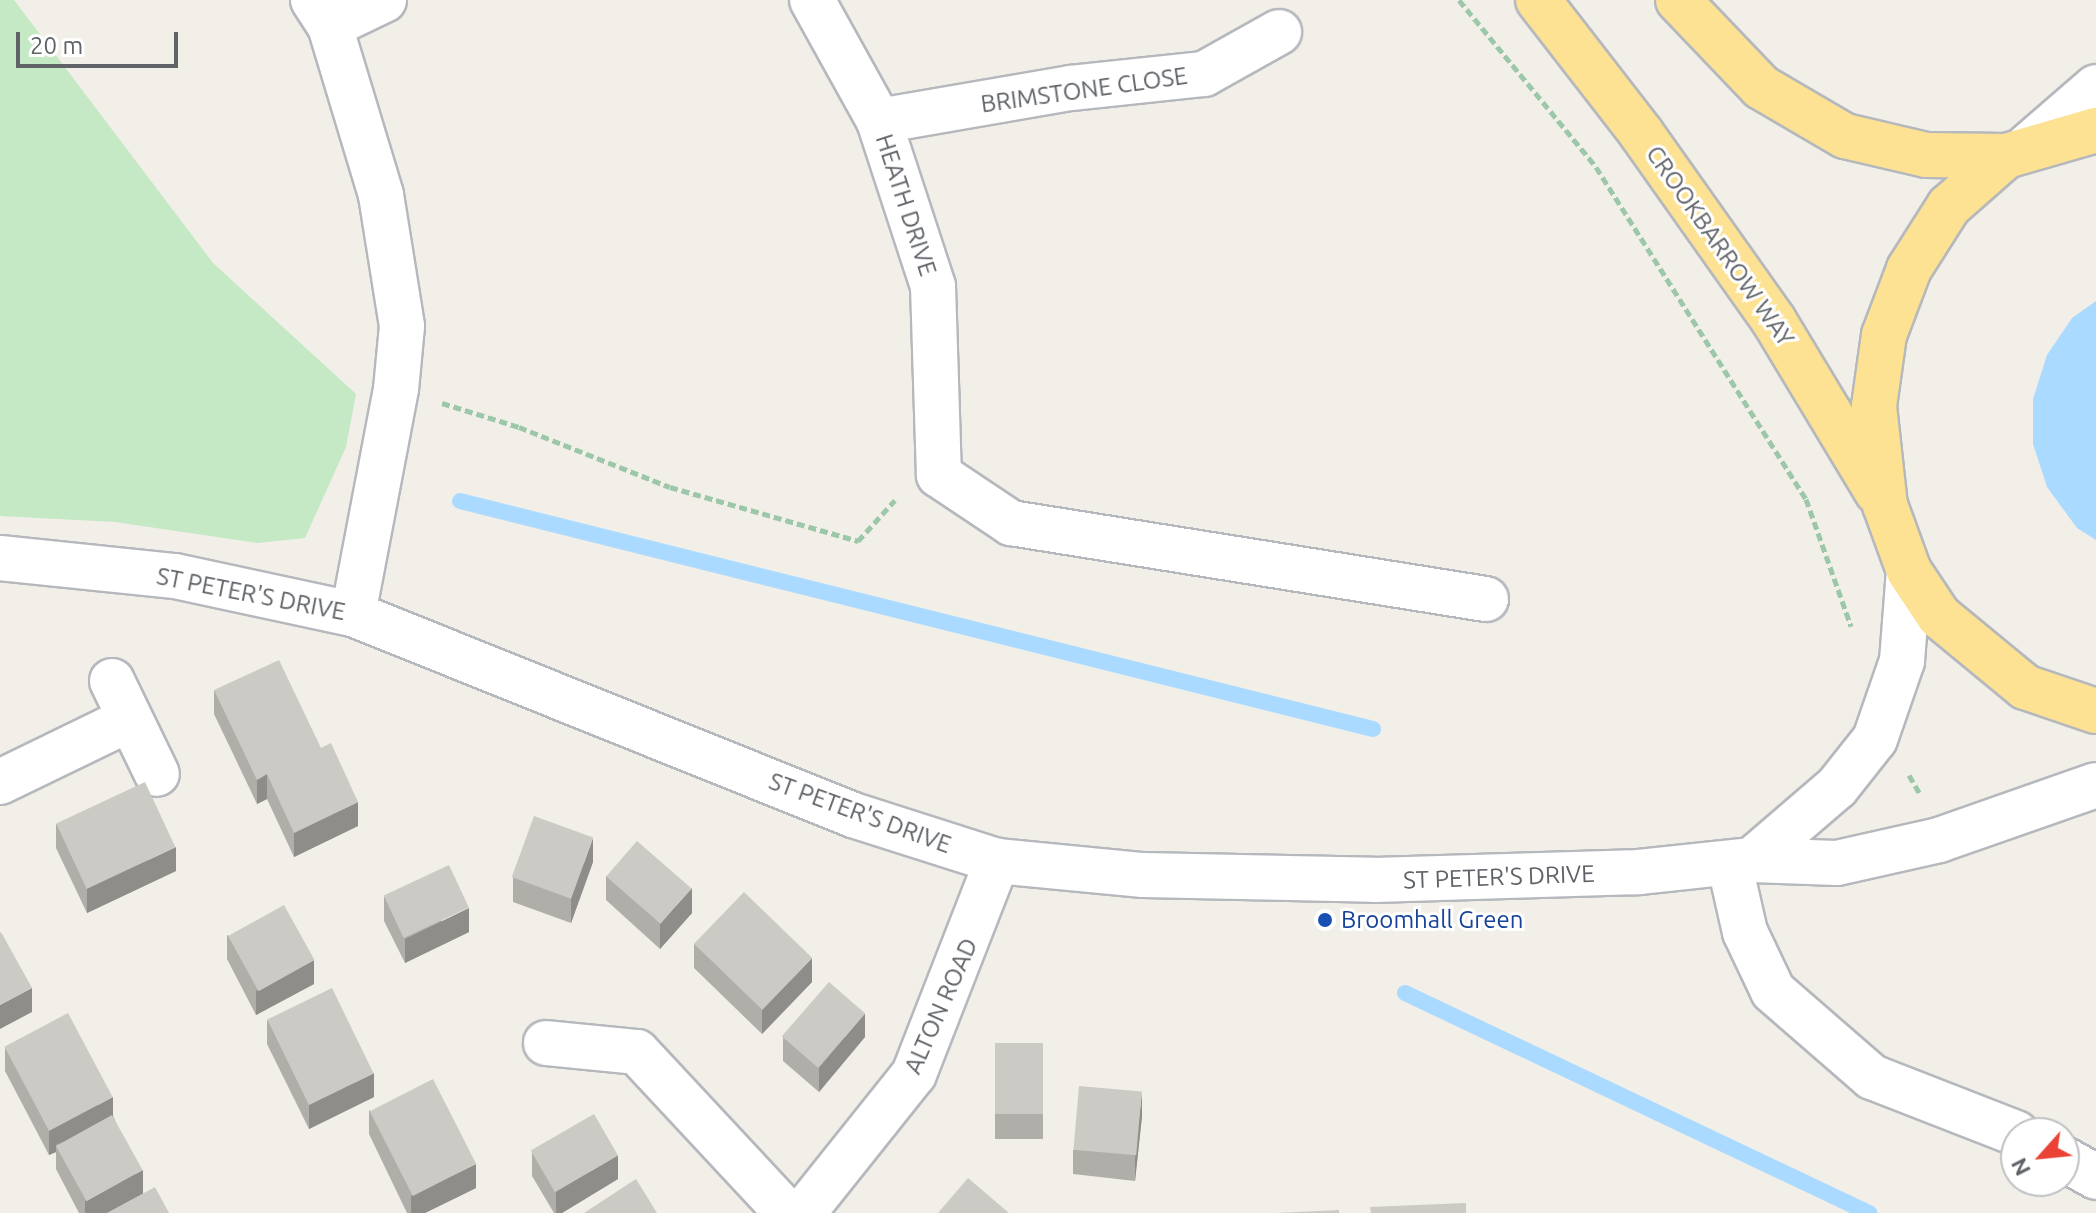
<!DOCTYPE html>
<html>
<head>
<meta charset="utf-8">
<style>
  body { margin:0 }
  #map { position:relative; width:2096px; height:1213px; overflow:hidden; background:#f1efe8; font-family:Ubuntu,sans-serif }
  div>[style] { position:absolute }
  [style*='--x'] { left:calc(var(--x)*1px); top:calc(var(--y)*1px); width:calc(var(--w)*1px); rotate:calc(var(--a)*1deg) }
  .green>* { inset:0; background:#c5e8c5 }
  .water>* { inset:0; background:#aadaff }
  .stream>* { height:16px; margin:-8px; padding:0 8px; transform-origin:8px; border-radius:8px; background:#aadaff }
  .path>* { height:5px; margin-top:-2.5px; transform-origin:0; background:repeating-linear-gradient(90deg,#9cc7a9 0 8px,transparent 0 12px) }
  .roads { filter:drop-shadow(2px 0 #b5b8bc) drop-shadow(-2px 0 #b5b8bc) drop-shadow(0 2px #b5b8bc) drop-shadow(0 -2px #b5b8bc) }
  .minor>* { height:44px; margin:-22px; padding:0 22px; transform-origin:22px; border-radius:22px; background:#fff }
  .highway>* { height:44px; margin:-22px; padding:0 22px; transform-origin:22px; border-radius:22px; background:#fde293 }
  .wall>* { inset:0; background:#afaea9; transform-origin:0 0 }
  .shaded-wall>* { inset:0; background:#8f8d8a }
  .building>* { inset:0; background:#cccac5; transform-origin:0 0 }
  .dots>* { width:22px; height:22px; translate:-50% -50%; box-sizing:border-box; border:4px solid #fff; border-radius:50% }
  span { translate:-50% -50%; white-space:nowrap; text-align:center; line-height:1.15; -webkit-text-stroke:6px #fff; paint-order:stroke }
  .street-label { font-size:24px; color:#5f6368 }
  .transit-label { font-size:24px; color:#164399 }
  .left { translate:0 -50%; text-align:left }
  .north { position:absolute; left:2000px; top:1117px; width:80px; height:80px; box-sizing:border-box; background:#fff; border:2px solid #bfc1c3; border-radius:50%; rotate:243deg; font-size:22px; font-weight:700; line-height:32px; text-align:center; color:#5f6368 }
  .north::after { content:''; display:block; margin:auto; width:28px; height:36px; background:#ea4335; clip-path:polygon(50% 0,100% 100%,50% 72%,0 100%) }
  .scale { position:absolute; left:16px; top:32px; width:162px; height:36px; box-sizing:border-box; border:4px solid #5f6368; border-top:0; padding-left:10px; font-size:24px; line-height:28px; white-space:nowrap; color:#5f6368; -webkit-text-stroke:6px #fff; paint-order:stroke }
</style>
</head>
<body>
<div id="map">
  <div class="green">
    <div style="clip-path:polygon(0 0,14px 0,213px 263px,356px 394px,346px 447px,305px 538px,258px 543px,115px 522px,0 516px)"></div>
  </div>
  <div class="water">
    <div style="clip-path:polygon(2096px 301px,2096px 540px,2077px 528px,2047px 487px,2033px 444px,2033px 399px,2047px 355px,2072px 318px)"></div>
  </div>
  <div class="stream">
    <div style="--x:460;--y:501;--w:941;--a:14.02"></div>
    <div style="--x:1405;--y:993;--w:514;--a:25.37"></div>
  </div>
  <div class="path">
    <div style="--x:1459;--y:0;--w:216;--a:50.6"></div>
    <div style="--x:1596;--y:167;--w:393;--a:57.7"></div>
    <div style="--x:1806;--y:499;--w:135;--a:70.5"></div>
    <div style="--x:442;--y:403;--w:81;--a:17.3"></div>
    <div style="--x:519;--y:427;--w:162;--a:21.7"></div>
    <div style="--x:670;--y:487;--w:196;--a:16"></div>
    <div style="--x:858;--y:541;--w:55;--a:-47.9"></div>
    <div style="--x:1909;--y:775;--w:22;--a:60"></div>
  </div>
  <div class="roads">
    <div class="minor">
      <div style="--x:313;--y:0;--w:31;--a:57"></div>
      <div style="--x:330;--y:26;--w:177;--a:73.2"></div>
      <div style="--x:381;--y:195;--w:133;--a:80.9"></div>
      <div style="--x:402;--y:326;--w:63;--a:95.4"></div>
      <div style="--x:396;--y:389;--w:229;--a:100.8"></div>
      <div style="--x:812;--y:0;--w:138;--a:61"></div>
      <div style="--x:879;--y:121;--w:174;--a:71.9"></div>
      <div style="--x:933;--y:286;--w:189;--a:88.2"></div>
      <div style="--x:939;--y:475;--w:87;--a:33.7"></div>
      <div style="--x:1011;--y:523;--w:481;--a:9.1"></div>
      <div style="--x:330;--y:26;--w:60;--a:-25.7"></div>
      <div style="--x:879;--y:121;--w:195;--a:-9.8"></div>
      <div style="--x:1071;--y:88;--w:134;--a:-6"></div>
      <div style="--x:1204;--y:74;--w:86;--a:-29.2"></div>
      <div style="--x:2028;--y:146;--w:90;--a:-40.9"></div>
      <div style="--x:0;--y:558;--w:176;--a:5.9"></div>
      <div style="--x:175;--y:576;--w:182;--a:12.1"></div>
      <div style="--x:353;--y:614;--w:539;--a:21.9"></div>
      <div style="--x:853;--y:815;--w:151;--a:17.7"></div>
      <div style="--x:997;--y:861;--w:147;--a:5.5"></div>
      <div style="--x:1143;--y:875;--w:231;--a:1.2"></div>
      <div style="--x:1374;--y:880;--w:265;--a:-1.7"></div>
      <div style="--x:1639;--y:872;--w:114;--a:-6.1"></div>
      <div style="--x:1752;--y:860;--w:85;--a:2"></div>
      <div style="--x:1837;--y:863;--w:105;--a:-12.7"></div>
      <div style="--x:1939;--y:840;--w:166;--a:-19.3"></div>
      <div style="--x:112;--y:681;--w:103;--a:64.2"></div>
      <div style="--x:0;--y:782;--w:144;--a:-25.9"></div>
      <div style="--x:1752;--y:860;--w:112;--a:-40.7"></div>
      <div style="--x:1837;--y:787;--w:61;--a:-51.6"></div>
      <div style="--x:1875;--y:739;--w:83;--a:-70.9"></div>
      <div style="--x:1902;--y:661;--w:90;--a:-85.6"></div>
      <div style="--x:1730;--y:866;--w:68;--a:77.2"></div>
      <div style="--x:1745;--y:932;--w:65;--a:64.6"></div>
      <div style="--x:1773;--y:991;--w:131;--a:41"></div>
      <div style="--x:1872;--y:1077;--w:155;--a:21.3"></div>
      <div style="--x:546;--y:1043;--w:91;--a:5.6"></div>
      <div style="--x:637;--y:1052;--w:220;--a:47"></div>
      <div style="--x:2064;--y:1159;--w:37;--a:29"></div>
      <div style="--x:803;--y:1213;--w:178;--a:-51.4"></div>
      <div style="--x:914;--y:1074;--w:229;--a:-68.7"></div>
    </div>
    <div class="highway">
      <div style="--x:1538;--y:0;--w:168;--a:52.2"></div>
      <div style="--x:1641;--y:133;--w:230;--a:54.7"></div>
      <div style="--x:1774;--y:321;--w:200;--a:58.9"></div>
      <div style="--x:1678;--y:0;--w:120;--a:46.3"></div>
      <div style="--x:1761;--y:87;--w:97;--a:30.3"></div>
      <div style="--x:1845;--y:136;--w:83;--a:13.2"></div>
      <div style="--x:1926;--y:155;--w:80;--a:0.7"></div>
      <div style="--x:2096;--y:130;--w:94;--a:163.9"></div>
      <div style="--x:2006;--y:156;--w:76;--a:138.7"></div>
      <div style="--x:1949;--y:206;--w:75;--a:122.4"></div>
      <div style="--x:1909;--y:269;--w:71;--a:110.7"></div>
      <div style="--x:1884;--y:335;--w:72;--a:98"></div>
      <div style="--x:1874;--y:406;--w:100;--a:83.7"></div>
      <div style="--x:1885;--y:505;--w:70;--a:70"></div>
      <div style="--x:1909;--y:571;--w:54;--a:56.3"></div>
      <div style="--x:1939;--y:616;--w:112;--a:39.5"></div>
      <div style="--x:2025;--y:687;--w:75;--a:18.7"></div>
    </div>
  </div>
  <div class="wall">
    <div style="clip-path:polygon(214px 690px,358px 826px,294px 857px,267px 799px,257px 804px,214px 714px)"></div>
    <div style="clip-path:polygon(56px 824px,176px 871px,87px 913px,56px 848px)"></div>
    <div style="clip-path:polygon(593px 862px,571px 923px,513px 902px,513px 877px)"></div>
    <div style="clip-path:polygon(606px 876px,692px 913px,660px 949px,606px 900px)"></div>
    <div style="clip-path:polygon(384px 897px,469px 932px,405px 963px,384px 921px)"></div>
    <div style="clip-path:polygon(227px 935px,314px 984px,256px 1015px,227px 959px)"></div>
    <div style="clip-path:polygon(694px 944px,812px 982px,762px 1034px,694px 968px)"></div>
    <div style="clip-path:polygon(267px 1020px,374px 1097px,309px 1129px,267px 1044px)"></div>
    <div style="clip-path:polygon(783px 1037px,865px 1037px,819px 1092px,783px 1061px)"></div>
    <div style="left:995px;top:1043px;width:48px;height:96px"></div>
    <div style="clip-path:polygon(5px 1047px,113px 1115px,143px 1194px,169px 1213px,79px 1213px,56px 1169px,56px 1152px,49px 1155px,5px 1071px)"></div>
    <div style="clip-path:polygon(369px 1110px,476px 1188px,425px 1213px,407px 1213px,369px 1134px)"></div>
    <div style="clip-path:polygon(1142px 1116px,1135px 1181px,1073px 1174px,1073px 1150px)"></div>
    <div style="clip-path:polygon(532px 1152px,618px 1179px,562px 1213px,554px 1213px,532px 1176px)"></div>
  </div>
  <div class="shaded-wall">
    <div style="clip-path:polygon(267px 774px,267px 799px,257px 804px,257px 780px)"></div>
    <div style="clip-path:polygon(358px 802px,358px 826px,294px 857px,294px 833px)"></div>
    <div style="clip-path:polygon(593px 838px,593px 862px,571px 923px,571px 899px)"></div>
    <div style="clip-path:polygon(176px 847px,176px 871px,87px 913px,87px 889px)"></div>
    <div style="clip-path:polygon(692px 888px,692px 913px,660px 949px,660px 924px)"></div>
    <div style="clip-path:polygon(469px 908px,469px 932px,405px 963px,405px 939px)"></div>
    <div style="clip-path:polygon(812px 958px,812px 982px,762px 1034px,762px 1010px)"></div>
    <div style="clip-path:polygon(314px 960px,314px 984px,256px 1015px,256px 991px)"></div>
    <div style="clip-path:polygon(32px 988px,32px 1012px,0 1029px,0 1005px)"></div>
    <div style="clip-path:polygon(865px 1013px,865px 1037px,819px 1092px,819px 1068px)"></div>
    <div style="clip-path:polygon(374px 1073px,374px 1097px,309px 1129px,309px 1105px)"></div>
    <div style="clip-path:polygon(1142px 1092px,1142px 1116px,1135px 1181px,1135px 1157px)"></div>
    <div style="clip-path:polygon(113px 1097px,113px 1122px,56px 1145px,56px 1152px,49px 1155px,49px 1131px)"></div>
    <div style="clip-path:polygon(618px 1155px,618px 1179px,562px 1213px,556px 1213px,556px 1192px)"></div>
    <div style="clip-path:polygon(476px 1164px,476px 1188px,425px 1213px,411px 1213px,411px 1196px)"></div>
    <div style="clip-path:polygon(143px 1170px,143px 1194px,107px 1213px,85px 1213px,85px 1201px)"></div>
  </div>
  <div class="building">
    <div style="clip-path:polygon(279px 660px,321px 748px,331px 743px,358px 802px,294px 833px,267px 774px,257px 780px,214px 690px)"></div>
    <div style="left:145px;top:782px;width:72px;height:98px;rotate:65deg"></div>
    <div style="left:534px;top:816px;width:63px;height:65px;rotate:20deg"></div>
    <div style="left:637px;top:841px;width:72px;height:47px;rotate:41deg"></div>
    <div style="left:449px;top:865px;width:47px;height:72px;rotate:65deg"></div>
    <div style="left:744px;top:892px;width:95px;height:72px;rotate:44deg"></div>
    <div style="left:284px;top:905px;width:63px;height:64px;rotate:61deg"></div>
    <div style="clip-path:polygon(1px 932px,32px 988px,0 1005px,0 933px)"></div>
    <div style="left:829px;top:982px;width:48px;height:72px;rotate:41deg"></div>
    <div style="left:332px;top:988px;width:95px;height:72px;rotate:64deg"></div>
    <div style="left:68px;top:1013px;width:95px;height:72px;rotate:62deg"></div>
    <div style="left:995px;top:1043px;width:48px;height:71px"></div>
    <div style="left:433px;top:1079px;width:95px;height:71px;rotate:63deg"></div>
    <div style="left:1079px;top:1086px;width:63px;height:64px;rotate:5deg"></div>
    <div style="left:594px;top:1114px;width:48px;height:73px;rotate:60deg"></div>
    <div style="left:112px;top:1115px;width:63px;height:64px;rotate:61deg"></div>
    <div style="clip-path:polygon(968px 1178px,1009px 1213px,938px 1213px)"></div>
    <div style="clip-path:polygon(636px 1179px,657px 1213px,584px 1213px)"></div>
    <div style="clip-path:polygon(155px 1187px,169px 1213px,107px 1213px)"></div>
    <div style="clip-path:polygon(1466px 1203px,1466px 1213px,1371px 1213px,1370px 1207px)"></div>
    <div style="clip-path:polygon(1339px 1210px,1339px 1213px,1276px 1213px)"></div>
  </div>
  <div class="dots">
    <div style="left:1325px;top:920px;background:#1a4fb4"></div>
  </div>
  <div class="street-label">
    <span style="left:1084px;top:90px;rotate:-8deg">BRIMSTONE CLOSE</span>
    <span style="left:906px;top:205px;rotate:72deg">HEATH DRIVE</span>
    <span style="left:1720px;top:246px;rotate:55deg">CROOKBARROW WAY</span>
    <span style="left:251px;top:594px;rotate:11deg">ST PETER'S DRIVE</span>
    <span style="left:860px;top:813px;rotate:20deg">ST PETER'S DRIVE</span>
    <span style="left:1499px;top:877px;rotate:-2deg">ST PETER'S DRIVE</span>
    <span style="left:941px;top:1006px;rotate:-66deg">ALTON ROAD</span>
  </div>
  <div class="transit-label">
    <span class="left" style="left:1341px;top:920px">Broomhall Green</span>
  </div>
  <div class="north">N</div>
  <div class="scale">20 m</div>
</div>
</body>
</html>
